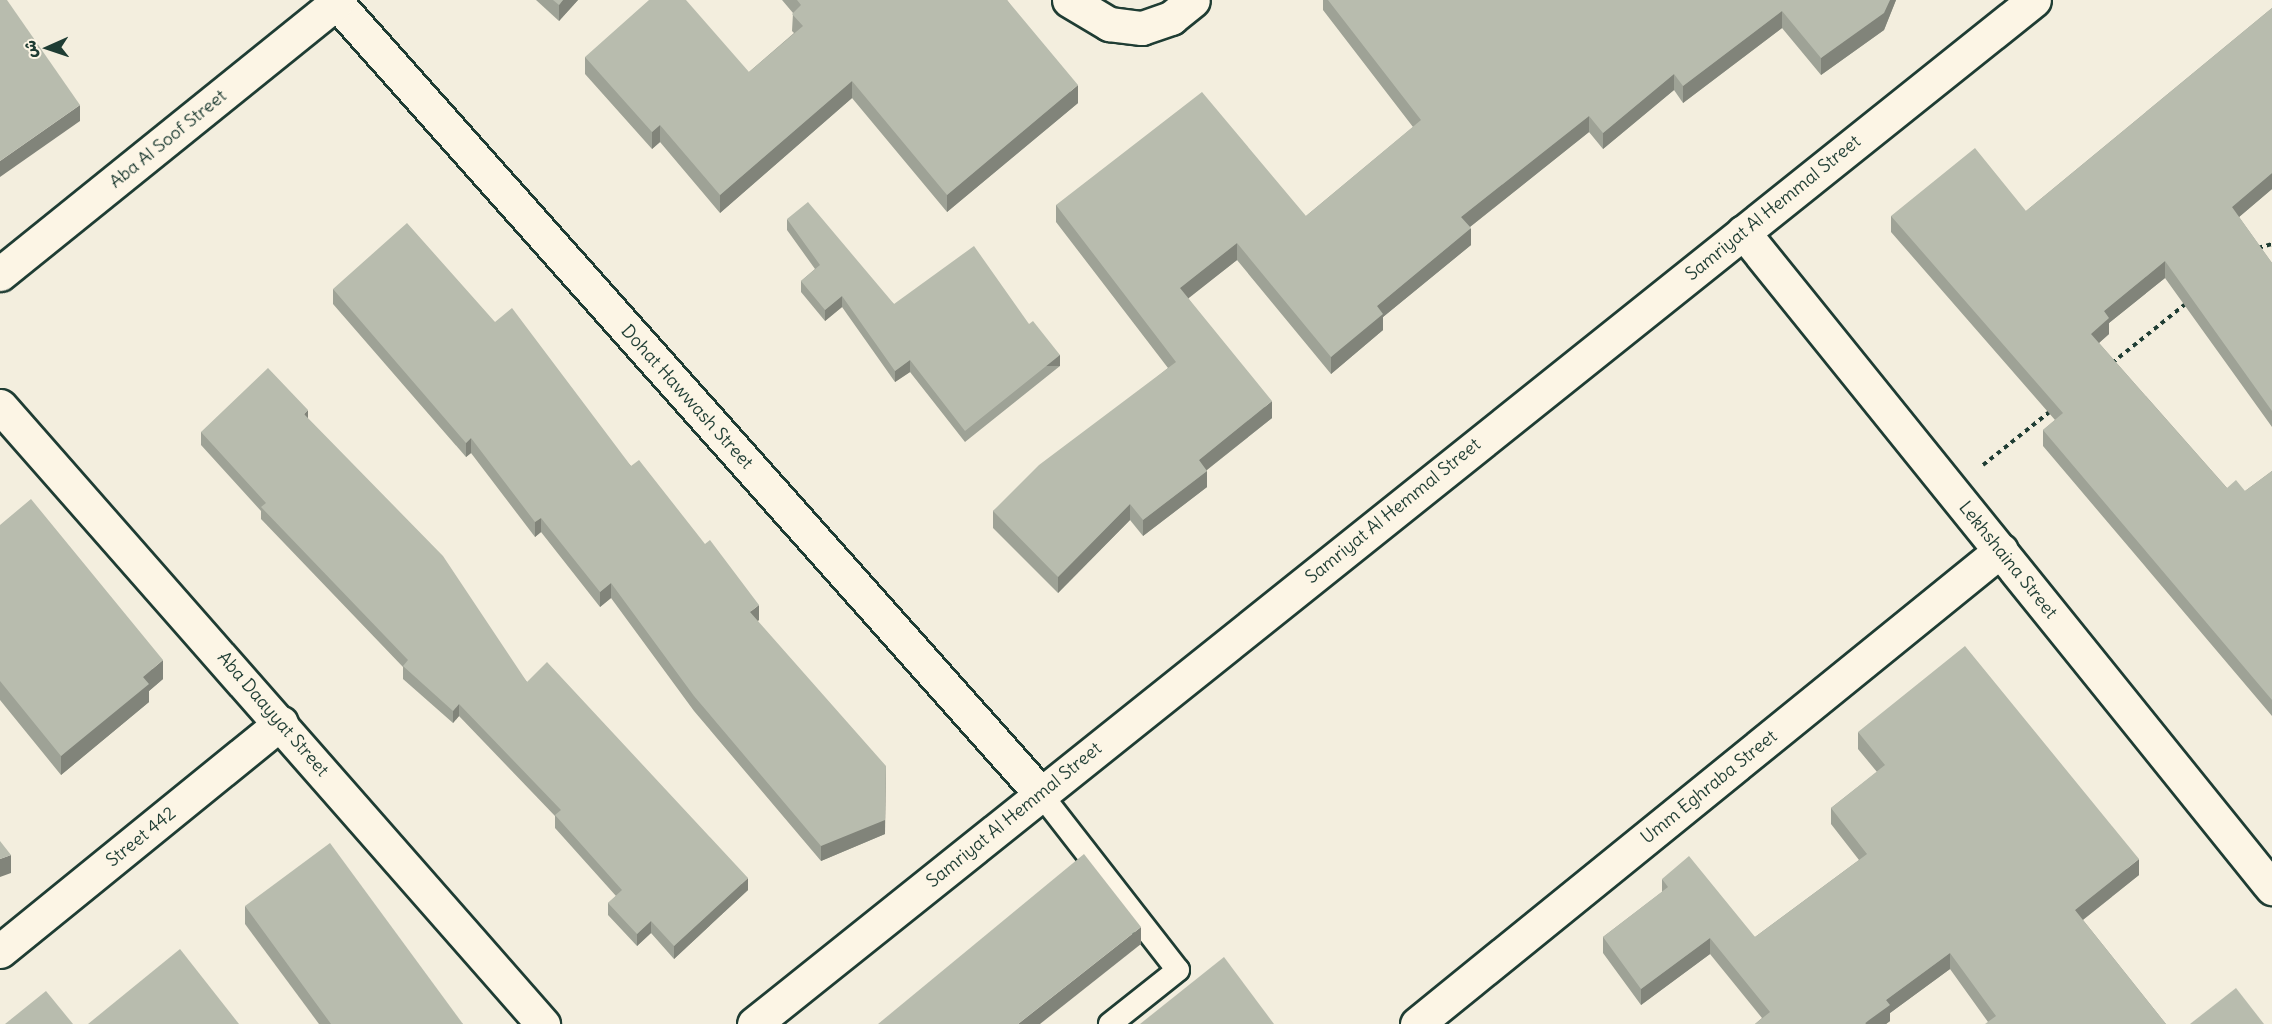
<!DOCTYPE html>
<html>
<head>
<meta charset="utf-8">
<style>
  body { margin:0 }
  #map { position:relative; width:2272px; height:1024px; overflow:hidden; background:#f3eede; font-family:Delius,"Playpen Sans Arabic",sans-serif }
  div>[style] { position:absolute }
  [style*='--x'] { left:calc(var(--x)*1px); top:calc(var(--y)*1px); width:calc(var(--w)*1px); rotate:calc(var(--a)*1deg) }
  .path>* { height:4px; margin-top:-2px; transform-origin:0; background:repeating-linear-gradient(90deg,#1f3d34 0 4.5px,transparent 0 9px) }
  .roads { filter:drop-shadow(2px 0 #1f3d34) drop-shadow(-2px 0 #1f3d34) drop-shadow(0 2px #1f3d34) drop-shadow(0 -2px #1f3d34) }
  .lane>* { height:22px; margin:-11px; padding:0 11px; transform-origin:11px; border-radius:11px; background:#fcf5e5 }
  .street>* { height:33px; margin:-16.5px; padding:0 16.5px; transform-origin:16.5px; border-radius:16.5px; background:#fcf5e5 }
  .wall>* { inset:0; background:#9ea296 }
  .shaded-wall>* { inset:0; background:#81847a; transform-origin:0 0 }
  .building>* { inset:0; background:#b8bcae }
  span { translate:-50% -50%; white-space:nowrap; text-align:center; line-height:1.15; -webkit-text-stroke:5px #fcf5e5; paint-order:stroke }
  .street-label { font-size:18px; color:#1f3d34 }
  .north { position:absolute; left:18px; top:18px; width:60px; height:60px; -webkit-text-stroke:4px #fcf5e5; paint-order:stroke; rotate:267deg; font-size:16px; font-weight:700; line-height:24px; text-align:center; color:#1f3d34 }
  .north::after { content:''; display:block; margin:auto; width:21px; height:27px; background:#1f3d34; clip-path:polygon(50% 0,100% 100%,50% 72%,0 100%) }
</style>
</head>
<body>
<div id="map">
  <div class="path">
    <div style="--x:2258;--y:248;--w:15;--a:-16"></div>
    <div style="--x:2112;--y:363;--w:97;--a:-38.8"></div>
    <div style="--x:1983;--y:465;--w:88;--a:-38.6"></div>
  </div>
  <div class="roads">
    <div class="lane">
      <div style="--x:1040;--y:793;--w:224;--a:52.1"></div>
      <div style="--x:1178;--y:970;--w:87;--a:141.5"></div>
    </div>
    <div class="street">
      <div style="--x:334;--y:0;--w:1062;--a:48.32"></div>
      <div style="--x:1069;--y:0;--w:47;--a:31"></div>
      <div style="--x:1109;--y:24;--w:33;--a:7"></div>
      <div style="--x:1142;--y:28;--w:31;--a:-19"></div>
      <div style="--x:1171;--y:18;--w:28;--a:-39"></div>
      <div style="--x:1743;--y:232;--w:843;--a:51.12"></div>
      <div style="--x:0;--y:274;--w:432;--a:-38.9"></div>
      <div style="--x:0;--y:406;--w:823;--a:48.7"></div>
      <div style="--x:0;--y:951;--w:362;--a:-39.1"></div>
      <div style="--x:754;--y:1024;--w:1639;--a:-38.66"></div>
      <div style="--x:1417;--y:1024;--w:752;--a:-39.06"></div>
    </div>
  </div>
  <div class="wall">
    <div style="clip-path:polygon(536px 0,578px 0,559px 21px)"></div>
    <div style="clip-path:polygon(782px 0,1007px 0,1078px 103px,947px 212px,852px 98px,720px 213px,660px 142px,652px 149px,585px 74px,585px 57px,749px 72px,794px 33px,792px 31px,793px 13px)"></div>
    <div style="clip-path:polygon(1323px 0,1896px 0,1884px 30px,1821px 75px,1782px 28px,1683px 103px,1674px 90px,1603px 149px,1589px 132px,1470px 227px,1471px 245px,1383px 317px,1383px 330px,1331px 374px,1237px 260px,1188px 298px,1272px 418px,1207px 470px,1207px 487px,1143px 536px,1130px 520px,1058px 593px,993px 528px,993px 511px,1168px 368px,1056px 222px,1056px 205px,1306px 216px,1413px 127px,1323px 10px)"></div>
    <div style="clip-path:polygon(2272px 8px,2272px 189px,2239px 217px,2272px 263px,2272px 427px,2165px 278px,2109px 323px,2109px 334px,2099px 343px,2227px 488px,2245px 491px,2272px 471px,2272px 716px,2043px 446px,2043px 430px,2055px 420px,1891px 232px,1891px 216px,2026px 211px)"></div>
    <div style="clip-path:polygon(787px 219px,894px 304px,1029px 324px,1060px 366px,965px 442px,910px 372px,895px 382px,842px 307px,825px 321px,801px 292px,801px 281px,815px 269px,787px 230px)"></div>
    <div style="clip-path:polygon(333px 289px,495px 322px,631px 466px,759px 620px,757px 621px,885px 834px,821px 861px,694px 711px,611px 598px,600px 607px,541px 532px,535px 537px,471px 453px,466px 457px,333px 304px)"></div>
    <div style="clip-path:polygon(308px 419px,527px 682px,748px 890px,674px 959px,651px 933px,637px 946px,608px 915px,608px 903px,616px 896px,555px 828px,555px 816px,459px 716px,453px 723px,403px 679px,403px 667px,261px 519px,261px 511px,201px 445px,201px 432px)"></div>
    <div style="clip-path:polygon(0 525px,163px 679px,149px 691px,149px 702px,61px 775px,0 700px)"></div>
    <div style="clip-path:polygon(1858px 732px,2139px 875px,2083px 920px,2166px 1024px,1988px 1022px,1950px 969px,1890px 1013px,1890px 1021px,1886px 1024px,1755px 1024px,1762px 1018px,1710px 954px,1641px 1005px,1603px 953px,1603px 937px,1662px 892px,1662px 879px,1755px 937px,1859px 860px,1831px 824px,1831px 808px,1877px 772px,1858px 749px)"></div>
    <div style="clip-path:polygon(245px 906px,463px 1024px,319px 1024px,245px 924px)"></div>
  </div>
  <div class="shaded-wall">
    <div style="clip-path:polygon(563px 0,578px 0,559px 21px,559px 5px)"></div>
    <div style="clip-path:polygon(1890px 0,1896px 0,1884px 30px,1821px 75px,1821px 58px)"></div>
    <div style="clip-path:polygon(1782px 11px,1782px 28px,1683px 103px,1683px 86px)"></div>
    <div style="clip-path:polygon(1674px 74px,1674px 90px,1603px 149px,1603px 133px)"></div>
    <div style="clip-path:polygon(852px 81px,852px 98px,720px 213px,720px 195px)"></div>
    <div style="clip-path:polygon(1078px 85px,1078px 103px,947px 212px,947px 195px)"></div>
    <div style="clip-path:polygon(80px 105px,80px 121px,0 177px,0 161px)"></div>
    <div style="clip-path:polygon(1589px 116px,1589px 132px,1461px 234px,1461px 217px)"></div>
    <div style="clip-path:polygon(660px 125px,660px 142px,652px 149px,652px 132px)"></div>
    <div style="clip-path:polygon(2272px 173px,2272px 189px,2232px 223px,2232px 207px)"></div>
    <div style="clip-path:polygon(1471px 228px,1471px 245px,1383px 317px,1383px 330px,1331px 374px,1331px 357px,1377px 306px)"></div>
    <div style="clip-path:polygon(1237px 243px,1237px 260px,1180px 305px,1180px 288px)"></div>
    <div style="clip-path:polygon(2165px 261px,2165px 278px,2109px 323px,2109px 334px,2091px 350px,2091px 334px,2104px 311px)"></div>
    <div style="clip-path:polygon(842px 296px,842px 307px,825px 321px,825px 310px)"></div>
    <div style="left:1060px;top:355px;width:11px;height:122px;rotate:90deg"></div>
    <div style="clip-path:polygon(910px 360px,910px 372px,895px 382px,895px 371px)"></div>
    <div style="clip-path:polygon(1272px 401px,1272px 418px,1199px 476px,1199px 460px)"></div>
    <div style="clip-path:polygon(308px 410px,308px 423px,304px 414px)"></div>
    <div style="clip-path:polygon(471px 438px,471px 453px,466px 457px,466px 443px)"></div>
    <div style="clip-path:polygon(1207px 471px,1207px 487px,1143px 536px,1143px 520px)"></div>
    <div style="clip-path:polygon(1130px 504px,1130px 520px,1058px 593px,1058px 577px)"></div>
    <div style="clip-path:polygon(541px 518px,541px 532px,535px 537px,535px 522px)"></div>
    <div style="clip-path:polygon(611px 583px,611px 598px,600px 607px,600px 592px)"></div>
    <div style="clip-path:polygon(759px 605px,759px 620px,750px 627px,750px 612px)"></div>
    <div style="clip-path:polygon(163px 660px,163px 679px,149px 691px,149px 702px,61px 775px,61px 756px,143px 677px)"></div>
    <div style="clip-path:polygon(459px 704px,459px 716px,453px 723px,453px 711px)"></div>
    <div style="clip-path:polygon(886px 766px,885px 834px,821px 861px,821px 846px)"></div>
    <div style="clip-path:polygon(11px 855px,11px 873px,0 877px,0 859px)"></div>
    <div style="clip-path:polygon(2139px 859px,2139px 875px,2075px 926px,2075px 910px)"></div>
    <div style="clip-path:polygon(748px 878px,748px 890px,674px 959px,674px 946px)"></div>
    <div style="clip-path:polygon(651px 921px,651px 933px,637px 946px,637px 934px)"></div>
    <div style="clip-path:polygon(1141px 927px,1141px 944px,1040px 1024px,1018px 1024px)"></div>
    <div style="clip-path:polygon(1710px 938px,1710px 954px,1641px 1005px,1641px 989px)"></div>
    <div style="clip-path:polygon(1950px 953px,1950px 969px,1890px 1013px,1890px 1021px,1886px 1024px,1865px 1024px,1886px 1000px)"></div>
  </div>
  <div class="building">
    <div style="clip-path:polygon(0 0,7px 0,80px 105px,0 161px)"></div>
    <div style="clip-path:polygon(553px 0,563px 0,559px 5px)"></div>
    <div style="clip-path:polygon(649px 0,686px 0,749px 72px,803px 26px,792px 14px,801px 5px,797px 0,1007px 0,1078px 85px,947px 195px,852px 81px,720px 195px,660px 125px,652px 132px,585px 57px)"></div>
    <div style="clip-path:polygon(1328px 0,1890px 0,1884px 13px,1821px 58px,1782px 11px,1683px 86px,1674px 74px,1603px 133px,1589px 116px,1461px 217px,1471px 228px,1377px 306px,1383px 314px,1331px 357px,1237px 243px,1180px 288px,1272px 401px,1199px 460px,1207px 471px,1143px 520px,1130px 504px,1058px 577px,993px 511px,1039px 465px,1176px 362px,1056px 205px,1202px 92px,1306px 216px,1421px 120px)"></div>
    <div style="clip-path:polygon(2272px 8px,2272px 173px,2232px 207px,2272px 263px,2272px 411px,2165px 261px,2104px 311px,2109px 318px,2091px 334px,2227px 488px,2236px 480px,2245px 491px,2272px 471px,2272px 700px,2043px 430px,2063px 413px,1891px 216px,1975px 148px,2026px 211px)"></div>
    <div style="clip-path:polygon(808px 202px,894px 304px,974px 246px,1029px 324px,1033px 321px,1060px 355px,965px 431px,910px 360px,895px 371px,842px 296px,825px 310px,801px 281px,820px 265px,787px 219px)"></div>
    <div style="clip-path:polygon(407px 223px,495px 322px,512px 308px,631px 466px,639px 460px,705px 544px,710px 540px,759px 605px,750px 612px,886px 766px,885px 820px,821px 846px,694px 696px,611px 583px,600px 592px,541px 518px,535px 522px,471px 438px,466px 443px,333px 289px)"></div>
    <div style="clip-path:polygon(268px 368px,308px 410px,304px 414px,443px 556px,527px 682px,547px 662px,748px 878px,674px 946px,651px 921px,637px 934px,608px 903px,622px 890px,555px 815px,561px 810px,459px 704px,453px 711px,403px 666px,408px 660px,261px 507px,266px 503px,201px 432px)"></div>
    <div style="clip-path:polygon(31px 499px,163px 660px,143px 677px,149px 684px,61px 756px,0 681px,0 525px)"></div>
    <div style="clip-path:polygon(1965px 646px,2139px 859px,2075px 910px,2166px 1024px,1985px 1024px,1996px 1016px,1950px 953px,1886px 1000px,1890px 1005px,1865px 1023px,1866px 1024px,1755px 1024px,1770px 1012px,1710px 938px,1641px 989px,1603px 937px,1668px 887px,1662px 879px,1689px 856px,1755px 937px,1867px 854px,1831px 808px,1885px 765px,1858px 732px)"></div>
    <div style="clip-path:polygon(0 841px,11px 855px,0 859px)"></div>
    <div style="clip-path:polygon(330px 843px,463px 1024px,331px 1024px,245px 906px)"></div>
    <div style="clip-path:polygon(1084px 854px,1141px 927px,1018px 1024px,878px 1024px)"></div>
    <div style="clip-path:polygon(180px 949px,239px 1024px,88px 1024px)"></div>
    <div style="clip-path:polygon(1224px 957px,1274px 1024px,1140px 1024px)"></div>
    <div style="clip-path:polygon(2236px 988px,2264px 1024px,2190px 1024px)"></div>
    <div style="clip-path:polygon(46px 991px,73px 1024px,5px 1024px)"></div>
  </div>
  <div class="street-label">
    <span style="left:168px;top:139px;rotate:-39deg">Aba Al Soof Street</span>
    <span style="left:1773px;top:208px;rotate:-39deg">Samriyat Al Hemmal Street</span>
    <span style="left:687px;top:397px;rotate:48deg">Dohat Hawwash Street</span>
    <span style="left:1393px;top:511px;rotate:-39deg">Samriyat Al Hemmal Street</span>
    <span style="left:2008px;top:560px;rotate:51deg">Lekhshaina Street</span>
    <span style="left:273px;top:714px;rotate:49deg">Aba Daayyat Street</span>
    <span style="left:1709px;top:787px;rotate:-39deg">Umm Eghraba Street</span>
    <span style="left:1014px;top:815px;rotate:-39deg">Samriyat Al Hemmal Street</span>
    <span style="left:141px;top:837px;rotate:-39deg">Street 442</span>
  </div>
  <div class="north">ش</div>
</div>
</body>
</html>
